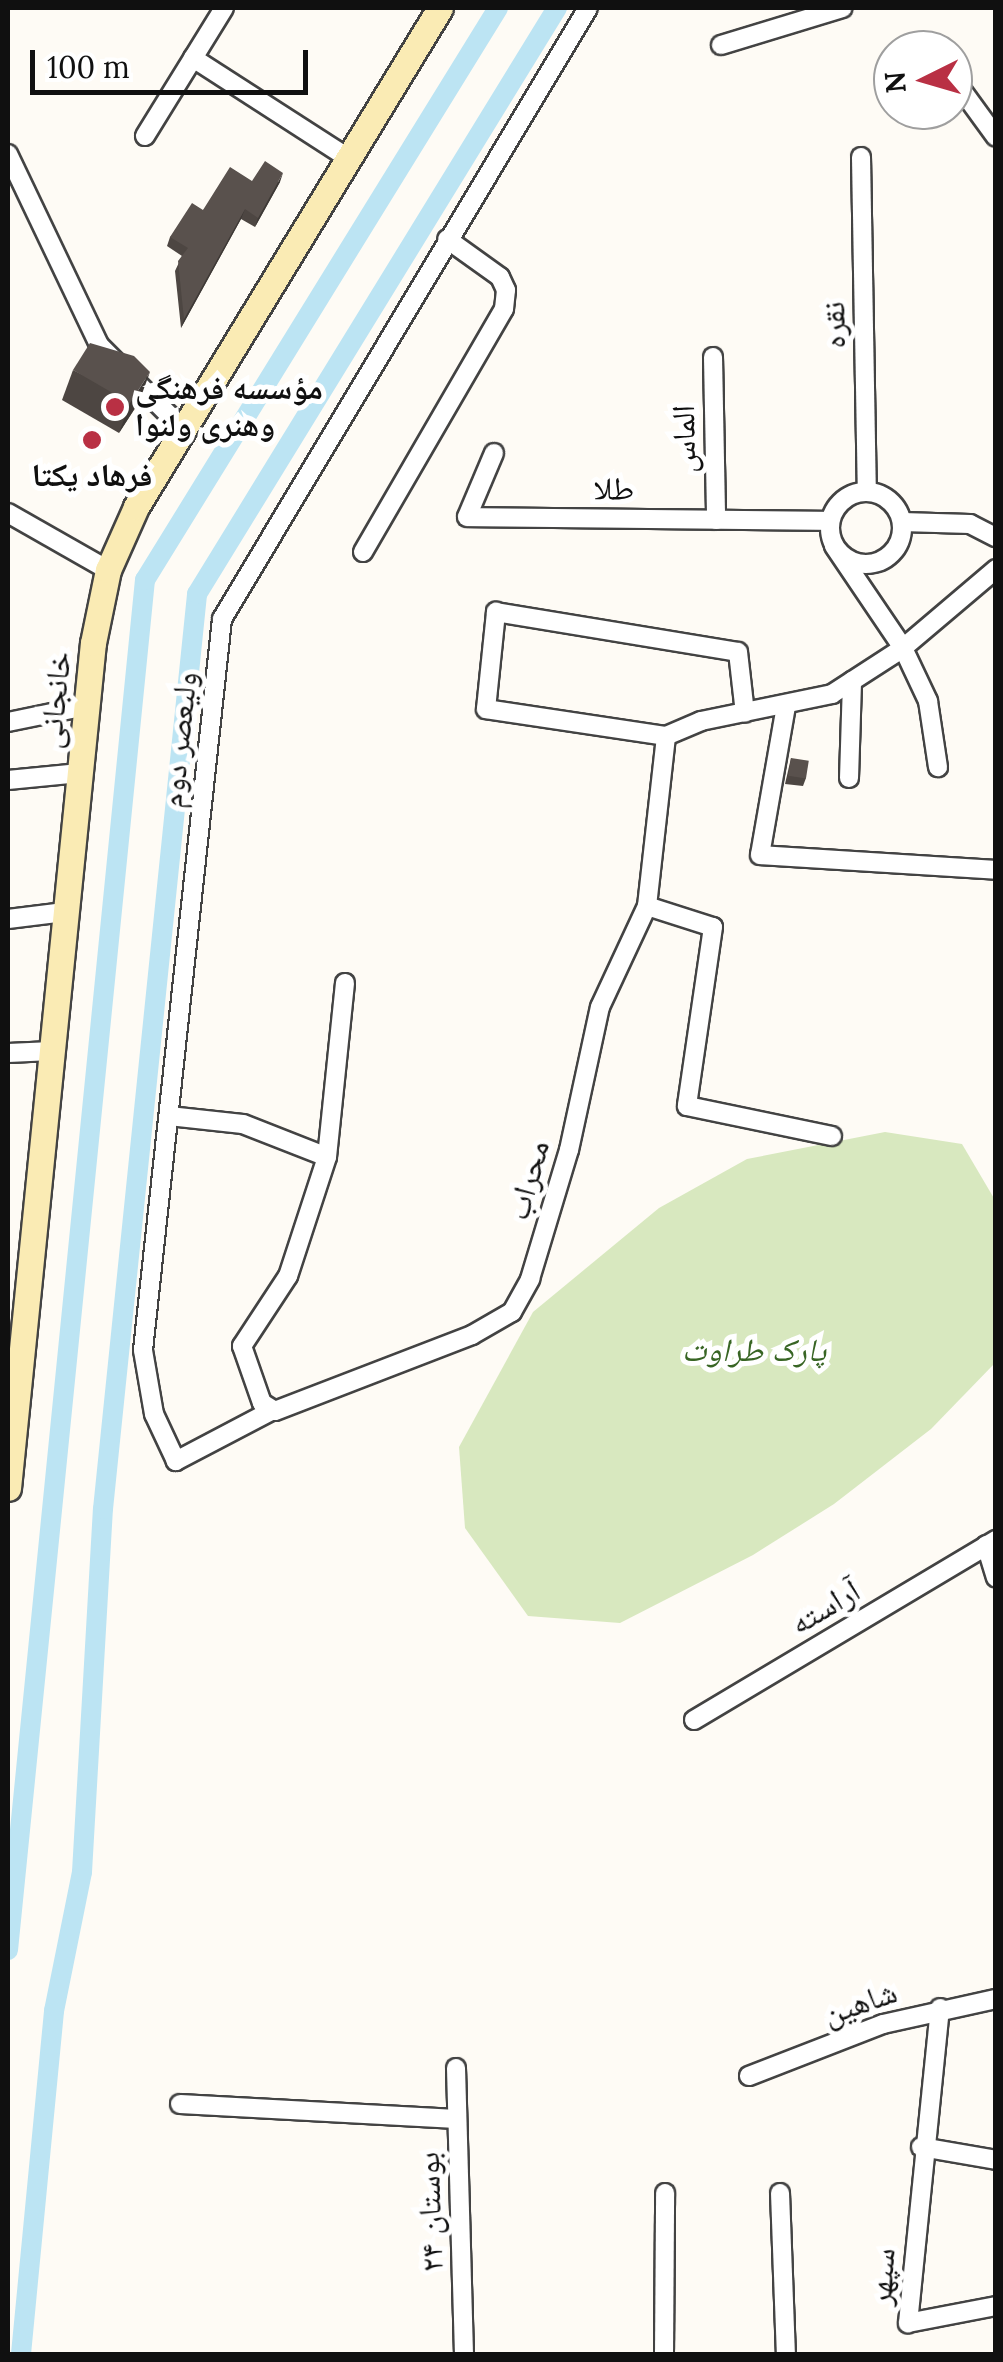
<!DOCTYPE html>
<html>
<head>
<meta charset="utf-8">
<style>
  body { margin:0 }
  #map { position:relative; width:1003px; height:2362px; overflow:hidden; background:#fefbf5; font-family:Lora,"Noto Naskh Arabic",serif }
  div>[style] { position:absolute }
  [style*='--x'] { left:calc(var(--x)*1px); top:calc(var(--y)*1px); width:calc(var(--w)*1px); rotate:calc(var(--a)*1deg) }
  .green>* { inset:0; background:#d8e8bf }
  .canal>* { height:20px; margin:-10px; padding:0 10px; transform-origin:10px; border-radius:10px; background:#bce4f3 }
  .roads { filter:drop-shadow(2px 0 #434343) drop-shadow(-2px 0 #434343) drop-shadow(0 2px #434343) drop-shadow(0 -2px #434343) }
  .street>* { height:18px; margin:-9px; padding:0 9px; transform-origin:9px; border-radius:9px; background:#fff }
  .street>.ring { margin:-9px; padding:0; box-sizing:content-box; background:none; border:18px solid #fff; border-radius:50% }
  .secondary>* { height:25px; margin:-12.5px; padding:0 12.5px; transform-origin:12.5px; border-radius:12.5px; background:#faebb4 }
  .wall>* { inset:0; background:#4d4642 }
  .shaded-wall>* { inset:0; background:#3e3936 }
  .building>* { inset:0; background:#59514d; transform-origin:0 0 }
  .dots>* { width:28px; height:28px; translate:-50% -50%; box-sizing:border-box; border:5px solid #fff; border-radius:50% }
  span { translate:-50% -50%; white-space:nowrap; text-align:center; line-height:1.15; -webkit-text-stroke:10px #fff; paint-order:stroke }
  .street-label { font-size:32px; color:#101010 }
  .poi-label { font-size:32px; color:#101010; font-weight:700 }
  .left { translate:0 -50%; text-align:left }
  .park-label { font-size:32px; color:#386524; font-style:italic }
  .frame { position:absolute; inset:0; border:10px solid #101010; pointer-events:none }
  .north { position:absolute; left:873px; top:30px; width:100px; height:100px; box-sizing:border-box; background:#fff; border:2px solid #9f9f9f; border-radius:50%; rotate:265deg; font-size:28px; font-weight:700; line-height:40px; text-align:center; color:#101010 }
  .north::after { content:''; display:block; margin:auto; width:35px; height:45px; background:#b93044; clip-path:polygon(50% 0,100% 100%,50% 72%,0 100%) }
  .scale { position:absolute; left:30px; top:50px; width:278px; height:45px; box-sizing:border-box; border:5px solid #101010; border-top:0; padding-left:12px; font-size:30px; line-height:35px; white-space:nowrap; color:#101010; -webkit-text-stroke:8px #fff; paint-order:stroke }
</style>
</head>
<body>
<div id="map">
  <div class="green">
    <div style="clip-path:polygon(885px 1132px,962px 1144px,995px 1200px,995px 1363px,931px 1429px,834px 1504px,753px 1555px,620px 1623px,528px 1616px,465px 1528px,459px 1447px,533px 1312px,659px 1208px,747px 1159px)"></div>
  </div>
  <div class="canal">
    <div style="--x:8;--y:1950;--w:1377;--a:-84.29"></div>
    <div style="--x:145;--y:580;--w:672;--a:-58.32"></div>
    <div style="--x:21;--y:2354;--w:345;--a:-84.5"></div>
    <div style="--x:54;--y:2011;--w:142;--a:-78.6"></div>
    <div style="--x:82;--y:1872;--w:364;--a:-86.7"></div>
    <div style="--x:103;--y:1509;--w:920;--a:-84.13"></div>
    <div style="--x:197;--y:594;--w:688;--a:-58.44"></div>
  </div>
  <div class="roads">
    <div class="street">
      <div style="--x:721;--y:45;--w:127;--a:-16.9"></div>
      <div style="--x:193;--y:58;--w:188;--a:32.8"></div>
      <div style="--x:961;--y:89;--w:59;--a:53.9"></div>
      <div style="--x:145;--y:136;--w:150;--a:-58.3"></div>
      <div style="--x:8;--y:154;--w:212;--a:64.5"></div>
      <div style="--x:99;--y:345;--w:120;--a:45"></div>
      <div style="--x:861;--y:157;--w:335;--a:89"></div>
      <div style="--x:713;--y:357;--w:163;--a:88.9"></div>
      <div style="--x:494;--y:453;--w:69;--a:112.9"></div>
      <div style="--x:467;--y:517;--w:363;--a:0.6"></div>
      <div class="ring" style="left:830px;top:492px;width:54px;height:54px"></div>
      <div style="--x:8;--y:513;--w:115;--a:29.7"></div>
      <div style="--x:902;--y:522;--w:68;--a:1.7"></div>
      <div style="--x:970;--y:524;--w:29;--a:27"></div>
      <div style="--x:834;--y:546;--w:123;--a:55.9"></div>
      <div style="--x:903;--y:648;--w:59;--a:64.7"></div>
      <div style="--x:928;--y:701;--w:67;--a:81.4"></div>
      <div style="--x:363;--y:552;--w:281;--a:-59.9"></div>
      <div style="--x:504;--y:309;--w:19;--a:-84"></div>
      <div style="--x:506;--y:290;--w:14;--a:-115"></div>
      <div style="--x:500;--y:277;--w:65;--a:-144.4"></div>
      <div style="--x:786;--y:706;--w:151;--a:99.9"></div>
      <div style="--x:760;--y:855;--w:236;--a:3.6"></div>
      <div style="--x:8;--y:722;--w:80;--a:-11.6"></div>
      <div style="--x:666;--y:736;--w:182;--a:-171.5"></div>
      <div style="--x:486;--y:709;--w:98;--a:-84.1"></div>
      <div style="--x:496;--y:612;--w:245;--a:9.4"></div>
      <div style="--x:738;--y:652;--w:61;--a:83.5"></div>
      <div style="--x:849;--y:778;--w:97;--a:-88.2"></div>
      <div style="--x:8;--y:780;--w:72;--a:-5.6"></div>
      <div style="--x:647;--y:906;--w:69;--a:17.7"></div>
      <div style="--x:713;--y:927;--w:181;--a:98.3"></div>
      <div style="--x:687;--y:1106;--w:148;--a:11.7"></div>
      <div style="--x:8;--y:919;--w:57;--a:-7"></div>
      <div style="--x:345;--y:983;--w:175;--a:95.9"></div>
      <div style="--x:327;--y:1157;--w:125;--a:108.1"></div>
      <div style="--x:288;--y:1276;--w:84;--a:123.3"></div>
      <div style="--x:242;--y:1346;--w:60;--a:70.7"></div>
      <div style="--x:262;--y:1403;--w:15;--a:32"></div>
      <div style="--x:275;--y:1411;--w:211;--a:-21.1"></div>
      <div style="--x:472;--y:1335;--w:46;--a:-29.9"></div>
      <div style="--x:512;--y:1312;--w:38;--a:-61"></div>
      <div style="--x:530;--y:1279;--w:135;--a:-73.2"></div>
      <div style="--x:569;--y:1150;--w:146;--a:-77.8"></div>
      <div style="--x:600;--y:1007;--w:111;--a:-65"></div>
      <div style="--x:647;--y:906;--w:171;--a:-83.6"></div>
      <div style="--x:666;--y:736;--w:38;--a:-23"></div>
      <div style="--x:701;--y:721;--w:134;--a:-11.6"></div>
      <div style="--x:832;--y:694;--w:85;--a:-32.9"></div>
      <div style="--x:903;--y:648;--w:122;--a:-40.3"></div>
      <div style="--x:8;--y:1053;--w:44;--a:-2.6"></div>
      <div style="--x:169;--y:1116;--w:74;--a:6.2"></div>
      <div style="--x:243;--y:1124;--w:90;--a:21.4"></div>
      <div style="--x:273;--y:1410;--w:110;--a:152.3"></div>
      <div style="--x:176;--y:1461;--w:52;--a:-115.1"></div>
      <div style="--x:154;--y:1414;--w:65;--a:-99.8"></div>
      <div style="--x:143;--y:1350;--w:735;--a:-83.83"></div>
      <div style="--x:222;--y:619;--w:712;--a:-59.08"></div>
      <div style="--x:986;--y:1545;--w:34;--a:73"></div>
      <div style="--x:694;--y:1720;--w:352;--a:-30.8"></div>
      <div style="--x:940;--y:2008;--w:317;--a:95.8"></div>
      <div style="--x:908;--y:2323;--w:90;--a:-10.9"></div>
      <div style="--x:456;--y:2068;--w:286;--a:88.4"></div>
      <div style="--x:749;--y:2076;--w:144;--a:-21.2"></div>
      <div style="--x:883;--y:2024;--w:116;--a:-12.5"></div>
      <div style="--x:180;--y:2104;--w:277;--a:3.1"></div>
      <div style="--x:921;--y:2147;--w:76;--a:9.8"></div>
      <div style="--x:780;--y:2193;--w:161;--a:87.9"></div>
      <div style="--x:664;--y:2354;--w:161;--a:-89.6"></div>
    </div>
    <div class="secondary">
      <div style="--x:8;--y:1488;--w:849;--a:-84.26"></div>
      <div style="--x:93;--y:643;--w:75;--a:-78.4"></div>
      <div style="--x:108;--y:570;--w:69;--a:-66"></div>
      <div style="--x:136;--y:507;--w:584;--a:-58.65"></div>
    </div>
  </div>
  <div class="wall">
    <div style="clip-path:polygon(252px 181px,280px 182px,255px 227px,241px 219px,181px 328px,175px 271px,182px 256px,167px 246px,170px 237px,203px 210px)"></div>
    <div style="clip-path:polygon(73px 370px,139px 402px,119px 433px,62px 400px)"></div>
    <div style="clip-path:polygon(791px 758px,806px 778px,803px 786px,785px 784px)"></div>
  </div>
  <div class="shaded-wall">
    <div style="clip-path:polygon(283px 173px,280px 182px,255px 227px,258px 218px)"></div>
    <div style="clip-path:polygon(245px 209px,241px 219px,181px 328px,184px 319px)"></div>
    <div style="clip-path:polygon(150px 372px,139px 402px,119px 433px,130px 403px)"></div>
  </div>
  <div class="building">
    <div style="clip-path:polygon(265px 161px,283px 173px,258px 218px,245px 209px,184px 319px,178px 261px,188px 248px,170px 237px,192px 203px,203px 210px,230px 167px,252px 181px)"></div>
    <div style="clip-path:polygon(90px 343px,134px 356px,150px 372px,130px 403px,73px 370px)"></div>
    <div style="left:791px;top:758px;width:18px;height:18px;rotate:9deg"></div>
  </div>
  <div class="dots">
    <div style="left:115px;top:407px;background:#b93044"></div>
    <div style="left:92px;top:440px;background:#b93044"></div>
  </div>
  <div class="street-label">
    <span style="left:834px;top:325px;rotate:-91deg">نقره</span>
    <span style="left:684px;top:439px;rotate:-91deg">الماس</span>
    <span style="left:614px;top:489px;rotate:1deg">طلا</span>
    <span style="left:55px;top:700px;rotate:-84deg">خانجانی</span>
    <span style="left:179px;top:740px;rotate:-84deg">ولیعصر دوم</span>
    <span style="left:528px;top:1180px;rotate:-74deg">محراب</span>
    <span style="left:825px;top:1607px;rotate:-31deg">آراسته</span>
    <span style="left:860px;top:2003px;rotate:-19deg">شاهین</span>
    <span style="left:430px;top:2212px;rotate:-92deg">بوستان ۲۴</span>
    <span style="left:882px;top:2277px;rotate:-86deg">سپهر</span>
  </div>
  <div class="poi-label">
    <span class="left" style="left:135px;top:407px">مؤسسه فرهنگی<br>وهنری ولنوا</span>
    <span style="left:92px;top:475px">فرهاد یکتا</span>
  </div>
  <div class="park-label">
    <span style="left:754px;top:1350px">پارک طراوت</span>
  </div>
  <div class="frame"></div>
  <div class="north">N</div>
  <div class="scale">100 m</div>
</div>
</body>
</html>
